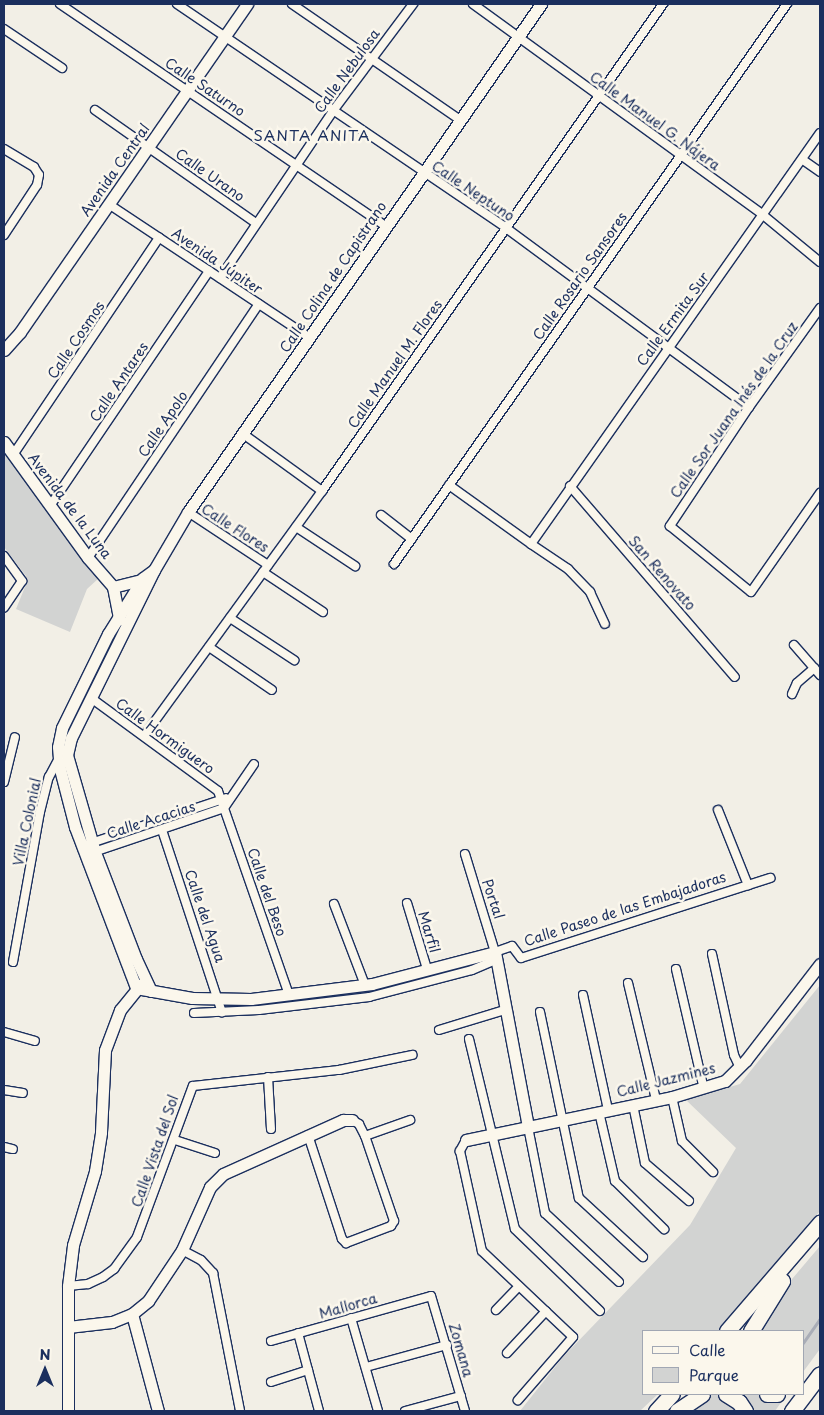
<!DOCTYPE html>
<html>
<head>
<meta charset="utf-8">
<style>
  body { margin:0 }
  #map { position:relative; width:824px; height:1415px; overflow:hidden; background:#f2efe6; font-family:"Playpen Sans",sans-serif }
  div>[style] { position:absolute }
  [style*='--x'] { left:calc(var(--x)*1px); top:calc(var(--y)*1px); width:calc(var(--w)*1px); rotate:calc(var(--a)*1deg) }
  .green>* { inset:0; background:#d2d3d2 }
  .stream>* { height:2.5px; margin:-1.25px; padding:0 1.25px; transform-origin:1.25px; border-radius:1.25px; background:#a9adb7 }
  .roads { filter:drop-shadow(1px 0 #1b2f5e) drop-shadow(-1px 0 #1b2f5e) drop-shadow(0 1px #1b2f5e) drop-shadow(0 -1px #1b2f5e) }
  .street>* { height:8px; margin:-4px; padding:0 4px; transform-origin:4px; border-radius:4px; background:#fbf7ec }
  .secondary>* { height:11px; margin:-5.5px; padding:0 5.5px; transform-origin:5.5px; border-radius:5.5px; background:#fbf7ec }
  .highway>* { height:15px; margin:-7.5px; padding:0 7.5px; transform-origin:7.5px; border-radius:7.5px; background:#fbf7ec }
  span { translate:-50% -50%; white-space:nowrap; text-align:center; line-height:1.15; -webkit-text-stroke:5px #fbf7ec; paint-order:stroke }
  .street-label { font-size:14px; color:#1b2f5e }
  .neighbourhood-label { font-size:15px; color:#1b2f5e; letter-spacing:1px }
  .frame { position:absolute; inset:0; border:5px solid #1b2f5e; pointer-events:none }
  .legend { position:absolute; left:642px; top:1330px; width:162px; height:65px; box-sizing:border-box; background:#fbf7ec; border:1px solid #a1a7b3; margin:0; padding:6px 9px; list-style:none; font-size:15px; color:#1b2f5e }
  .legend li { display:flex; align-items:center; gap:10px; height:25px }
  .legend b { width:25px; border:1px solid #a1a7b3 }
  .north { position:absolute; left:20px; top:1345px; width:50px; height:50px; -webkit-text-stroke:4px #fbf7ec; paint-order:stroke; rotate:0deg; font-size:14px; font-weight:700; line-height:20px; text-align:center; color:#1b2f5e }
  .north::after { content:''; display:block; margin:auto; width:18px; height:22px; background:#1b2f5e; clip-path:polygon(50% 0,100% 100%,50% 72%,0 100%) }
</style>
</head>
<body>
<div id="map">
  <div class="green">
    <div style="clip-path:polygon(4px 449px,99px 578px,87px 589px,70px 632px,16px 609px,27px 582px,26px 576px,4px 547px)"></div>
    <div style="clip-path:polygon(820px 985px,820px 1211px,718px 1331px,643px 1331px,643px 1394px,658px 1394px,640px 1411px,520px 1411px,563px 1357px,690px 1225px,736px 1148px,686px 1100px,740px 1084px)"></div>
    <div style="clip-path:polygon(820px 1246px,820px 1349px,803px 1372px,803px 1331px,748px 1331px)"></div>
    <div style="clip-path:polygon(694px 1394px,787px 1394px,775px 1411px,679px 1411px)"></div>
  </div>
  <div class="stream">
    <div style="--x:803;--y:1343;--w:29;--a:-55"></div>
  </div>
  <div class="roads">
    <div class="street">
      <div style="--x:60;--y:4;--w:394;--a:34.3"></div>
      <div style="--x:177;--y:4;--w:398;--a:34.2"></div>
      <div style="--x:506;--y:228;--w:302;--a:36.4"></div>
      <div style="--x:292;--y:4;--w:203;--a:34.6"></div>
      <div style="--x:473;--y:4;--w:359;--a:36"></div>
      <div style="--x:763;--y:215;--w:74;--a:39.5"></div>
      <div style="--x:4;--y:29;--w:70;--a:33.9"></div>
      <div style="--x:95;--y:110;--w:197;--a:35.1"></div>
      <div style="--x:4;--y:149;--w:35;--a:31"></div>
      <div style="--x:34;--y:167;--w:9;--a:58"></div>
      <div style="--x:39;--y:175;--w:10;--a:101"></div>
      <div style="--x:37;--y:185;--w:60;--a:123.4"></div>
      <div style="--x:803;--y:160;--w:21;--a:35"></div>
      <div style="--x:110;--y:205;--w:240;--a:33.6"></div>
      <div style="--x:220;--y:278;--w:202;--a:-55.9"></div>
      <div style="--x:333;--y:111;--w:134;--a:-53.2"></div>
      <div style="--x:820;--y:308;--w:122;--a:125.6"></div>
      <div style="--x:749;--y:407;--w:143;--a:123.6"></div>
      <div style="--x:670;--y:526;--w:104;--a:39.2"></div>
      <div style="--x:751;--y:592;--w:121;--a:-55.1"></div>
      <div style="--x:242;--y:433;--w:99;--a:35.9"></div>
      <div style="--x:13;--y:455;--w:262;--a:-56.1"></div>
      <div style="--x:449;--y:485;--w:101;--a:35.7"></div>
      <div style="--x:531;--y:544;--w:502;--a:-54.89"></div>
      <div style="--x:570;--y:486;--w:252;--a:49.2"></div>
      <div style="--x:50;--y:506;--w:284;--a:-55.9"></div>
      <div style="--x:188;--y:512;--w:96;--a:33.5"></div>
      <div style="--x:381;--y:515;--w:39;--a:38"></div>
      <div style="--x:296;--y:527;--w:71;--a:33.5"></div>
      <div style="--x:531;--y:544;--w:45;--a:34"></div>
      <div style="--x:568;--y:569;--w:32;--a:46"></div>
      <div style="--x:590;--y:592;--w:35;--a:65"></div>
      <div style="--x:4;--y:556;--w:31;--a:54"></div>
      <div style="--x:22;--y:581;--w:32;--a:124"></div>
      <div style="--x:88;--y:558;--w:306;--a:-56.1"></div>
      <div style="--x:394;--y:564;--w:684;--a:-54.94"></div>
      <div style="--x:263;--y:572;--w:72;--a:33.7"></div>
      <div style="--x:230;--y:618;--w:77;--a:33.3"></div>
      <div style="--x:794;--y:645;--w:40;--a:49"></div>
      <div style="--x:209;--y:647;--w:76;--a:34.3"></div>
      <div style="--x:792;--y:694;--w:12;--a:-66"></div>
      <div style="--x:797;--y:683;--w:23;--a:-41"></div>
      <div style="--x:91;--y:698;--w:157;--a:36.2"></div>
      <div style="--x:218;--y:791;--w:216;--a:70.8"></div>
      <div style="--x:144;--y:736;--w:303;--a:-54"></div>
      <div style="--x:322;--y:491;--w:595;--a:-55"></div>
      <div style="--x:4;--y:782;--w:46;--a:-76.3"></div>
      <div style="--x:718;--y:810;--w:81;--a:68.2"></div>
      <div style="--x:162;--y:830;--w:192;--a:71.8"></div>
      <div style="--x:88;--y:844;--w:145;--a:-18.4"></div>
      <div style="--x:91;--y:853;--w:140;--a:-18.7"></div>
      <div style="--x:224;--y:808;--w:53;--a:-55.7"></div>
      <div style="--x:465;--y:854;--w:102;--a:73"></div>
      <div style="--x:495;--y:952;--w:18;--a:-19"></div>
      <div style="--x:512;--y:946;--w:15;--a:53"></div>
      <div style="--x:521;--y:958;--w:262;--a:-17.8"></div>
      <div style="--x:407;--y:903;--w:69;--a:73.1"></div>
      <div style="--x:334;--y:904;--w:87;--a:69.1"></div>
      <div style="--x:712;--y:954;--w:103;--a:77.7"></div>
      <div style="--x:734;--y:1055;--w:14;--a:65"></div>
      <div style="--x:13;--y:962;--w:152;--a:-79.8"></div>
      <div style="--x:40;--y:812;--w:36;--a:-76"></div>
      <div style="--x:49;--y:777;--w:21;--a:-62"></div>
      <div style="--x:676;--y:969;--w:123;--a:76.9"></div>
      <div style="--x:628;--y:983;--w:120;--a:76.5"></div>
      <div style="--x:583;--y:995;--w:118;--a:77.7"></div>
      <div style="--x:540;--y:1012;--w:190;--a:78.2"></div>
      <div style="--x:579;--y:1198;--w:87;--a:42.7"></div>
      <div style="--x:194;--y:1013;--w:65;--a:-2.6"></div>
      <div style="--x:259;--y:1010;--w:111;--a:-6.7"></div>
      <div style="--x:369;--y:997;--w:106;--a:-14.7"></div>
      <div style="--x:472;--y:970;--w:26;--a:-23"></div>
      <div style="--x:439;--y:1030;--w:69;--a:-16.9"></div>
      <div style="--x:4;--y:1032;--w:32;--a:16"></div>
      <div style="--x:469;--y:1039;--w:195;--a:76.4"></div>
      <div style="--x:515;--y:1229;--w:118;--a:44"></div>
      <div style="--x:268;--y:1077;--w:52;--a:86.7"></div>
      <div style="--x:4;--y:1090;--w:19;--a:9"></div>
      <div style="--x:672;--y:1097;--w:45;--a:77.2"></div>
      <div style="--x:682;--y:1141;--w:44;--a:45"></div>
      <div style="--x:633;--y:1105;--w:59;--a:78.3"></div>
      <div style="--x:645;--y:1163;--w:58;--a:40.8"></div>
      <div style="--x:599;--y:1112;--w:71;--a:76.9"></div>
      <div style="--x:615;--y:1181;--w:69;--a:44.4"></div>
      <div style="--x:528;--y:1127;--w:88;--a:78.8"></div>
      <div style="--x:545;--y:1213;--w:101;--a:43"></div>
      <div style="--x:308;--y:1135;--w:109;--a:71.9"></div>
      <div style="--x:342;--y:1239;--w:6;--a:45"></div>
      <div style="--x:346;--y:1243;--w:48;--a:-20.7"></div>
      <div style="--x:391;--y:1226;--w:6;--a:-59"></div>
      <div style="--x:394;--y:1221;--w:90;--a:-108.8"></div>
      <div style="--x:365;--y:1136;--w:13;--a:-117"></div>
      <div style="--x:359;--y:1124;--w:8;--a:-150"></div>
      <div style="--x:365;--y:1136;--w:48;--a:-19.6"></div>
      <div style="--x:175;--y:1140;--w:42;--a:18"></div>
      <div style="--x:466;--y:1140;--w:13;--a:119"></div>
      <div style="--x:460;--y:1151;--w:102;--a:77.6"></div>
      <div style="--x:482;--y:1251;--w:125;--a:43.4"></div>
      <div style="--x:573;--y:1337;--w:84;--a:131.1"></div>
      <div style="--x:4;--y:1147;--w:9;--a:13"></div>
      <div style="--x:182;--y:1250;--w:21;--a:28"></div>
      <div style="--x:201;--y:1260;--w:18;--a:47"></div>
      <div style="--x:213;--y:1273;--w:141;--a:78.9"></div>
      <div style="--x:68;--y:1286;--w:20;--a:-6"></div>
      <div style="--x:88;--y:1284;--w:17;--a:-25"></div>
      <div style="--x:103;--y:1277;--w:14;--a:-36"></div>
      <div style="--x:114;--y:1269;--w:39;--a:-54"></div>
      <div style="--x:137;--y:1237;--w:161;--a:-69.7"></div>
      <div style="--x:193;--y:1086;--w:147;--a:-6.3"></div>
      <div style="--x:339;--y:1070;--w:75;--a:-11.6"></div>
      <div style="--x:496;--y:1310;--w:33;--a:-46"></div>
      <div style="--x:351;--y:1318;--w:97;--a:73.8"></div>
      <div style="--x:298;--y:1333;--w:81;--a:74.9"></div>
      <div style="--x:271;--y:1341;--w:166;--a:-15.7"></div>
      <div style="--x:431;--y:1296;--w:120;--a:73.5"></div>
      <div style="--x:507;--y:1353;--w:57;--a:-47.1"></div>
      <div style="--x:366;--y:1367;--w:84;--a:-15.2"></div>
      <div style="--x:271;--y:1382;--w:39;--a:-18"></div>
      <div style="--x:405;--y:1411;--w:58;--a:-15"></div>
    </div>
    <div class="secondary">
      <div style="--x:4;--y:350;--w:24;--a:-48"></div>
      <div style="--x:20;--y:332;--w:399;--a:-55.3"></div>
      <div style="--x:4;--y:442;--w:143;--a:54.1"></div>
      <div style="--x:88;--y:558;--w:38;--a:49"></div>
      <div style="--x:154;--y:570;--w:14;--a:144"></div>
      <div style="--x:143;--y:578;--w:66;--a:122"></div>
      <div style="--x:108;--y:634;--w:105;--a:116.1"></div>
      <div style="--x:62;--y:728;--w:19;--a:102"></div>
      <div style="--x:58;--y:747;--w:22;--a:85"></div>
      <div style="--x:60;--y:769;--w:60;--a:75.5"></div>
      <div style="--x:75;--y:827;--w:172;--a:69.2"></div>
      <div style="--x:136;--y:988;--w:57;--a:10.1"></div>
      <div style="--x:192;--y:998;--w:59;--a:1"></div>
      <div style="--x:251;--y:999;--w:122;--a:-7.1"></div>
      <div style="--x:372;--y:984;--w:127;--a:-14.6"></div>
      <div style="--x:495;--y:952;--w:178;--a:79.3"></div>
      <div style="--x:113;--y:587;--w:33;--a:79"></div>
      <div style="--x:113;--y:587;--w:33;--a:-14"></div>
      <div style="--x:151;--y:991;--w:35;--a:-115"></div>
      <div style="--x:136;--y:959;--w:115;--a:-111"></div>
      <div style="--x:95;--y:852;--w:101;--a:-106.1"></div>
      <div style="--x:67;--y:755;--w:17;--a:-77"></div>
      <div style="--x:71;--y:738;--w:187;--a:-63.7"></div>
      <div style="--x:154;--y:570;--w:67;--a:-59.6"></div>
      <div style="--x:188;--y:512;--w:619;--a:-55.21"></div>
      <div style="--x:466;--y:1140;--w:210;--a:-11.8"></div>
      <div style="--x:672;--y:1097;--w:55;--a:-16.8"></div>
      <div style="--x:725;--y:1081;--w:30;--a:-45"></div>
      <div style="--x:746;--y:1060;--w:121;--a:-52.4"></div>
      <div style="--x:132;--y:1314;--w:100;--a:75"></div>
      <div style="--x:68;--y:1327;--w:44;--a:-6.5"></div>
      <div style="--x:112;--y:1322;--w:22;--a:-22"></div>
      <div style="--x:132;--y:1314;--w:21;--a:-39"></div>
      <div style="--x:148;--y:1301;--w:61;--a:-56.3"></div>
      <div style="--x:182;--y:1250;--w:69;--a:-66"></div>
      <div style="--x:210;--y:1187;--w:18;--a:-45"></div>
      <div style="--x:223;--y:1174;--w:132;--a:-24.2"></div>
      <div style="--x:343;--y:1120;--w:9;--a:0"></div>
      <div style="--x:68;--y:1411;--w:125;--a:-90"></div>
      <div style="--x:68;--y:1286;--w:41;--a:-83"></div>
      <div style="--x:73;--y:1245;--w:77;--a:-73.4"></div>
      <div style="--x:95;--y:1171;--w:39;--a:-81"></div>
      <div style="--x:101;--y:1132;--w:82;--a:-87.2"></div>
      <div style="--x:105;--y:1050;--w:43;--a:-69.4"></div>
      <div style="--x:120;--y:1010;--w:33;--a:-51"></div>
    </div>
    <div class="highway">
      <div style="--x:727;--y:1331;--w:143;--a:-49.3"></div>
      <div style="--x:751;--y:1331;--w:59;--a:-58.2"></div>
      <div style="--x:726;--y:1394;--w:15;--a:32"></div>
      <div style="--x:739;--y:1402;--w:11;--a:56"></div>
      <div style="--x:767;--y:1394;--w:10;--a:0"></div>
      <div style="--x:656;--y:1411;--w:23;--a:-47"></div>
      <div style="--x:677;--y:1411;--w:30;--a:-34"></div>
      <div style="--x:792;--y:1411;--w:46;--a:-52.9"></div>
    </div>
  </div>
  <div class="street-label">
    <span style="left:347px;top:71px;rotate:-54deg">Calle Nebulosa</span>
    <span style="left:205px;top:87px;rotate:34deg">Calle Saturno</span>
    <span style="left:655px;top:121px;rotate:36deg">Calle Manuel G. Nájera</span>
    <span style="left:115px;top:170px;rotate:-55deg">Avenida Central</span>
    <span style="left:210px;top:175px;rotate:35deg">Calle Urano</span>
    <span style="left:473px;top:191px;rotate:34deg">Calle Neptuno</span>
    <span style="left:217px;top:261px;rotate:34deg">Avenida Júpiter</span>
    <span style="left:580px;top:276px;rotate:-55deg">Calle Rosario Sansores</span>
    <span style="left:333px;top:277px;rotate:-56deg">Calle Colina de Capistrano</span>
    <span style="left:673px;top:319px;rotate:-54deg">Calle Ermita Sur</span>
    <span style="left:76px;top:340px;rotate:-56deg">Calle Cosmos</span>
    <span style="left:395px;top:364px;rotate:-55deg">Calle Manuel M. Flores</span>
    <span style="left:119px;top:382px;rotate:-56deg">Calle Antares</span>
    <span style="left:734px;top:410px;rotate:-55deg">Calle Sor Juana Inés de la Cruz</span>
    <span style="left:163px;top:424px;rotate:-56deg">Calle Apolo</span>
    <span style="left:70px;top:506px;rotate:53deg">Avenida de la Luna</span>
    <span style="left:235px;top:528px;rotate:33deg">Calle Flores</span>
    <span style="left:662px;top:573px;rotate:49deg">San Renovato</span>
    <span style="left:165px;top:736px;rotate:36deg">Calle Hormiguero</span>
    <span style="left:151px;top:820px;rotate:-18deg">Calle Acacias</span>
    <span style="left:27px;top:822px;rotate:-78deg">Villa Colonial</span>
    <span style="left:267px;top:892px;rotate:71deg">Calle del Beso</span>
    <span style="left:493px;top:899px;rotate:71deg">Portal</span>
    <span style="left:625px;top:909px;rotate:-18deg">Calle Paseo de las Embajadoras</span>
    <span style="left:205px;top:916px;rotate:71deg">Calle del Agua</span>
    <span style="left:429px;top:932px;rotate:73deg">Marfil</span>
    <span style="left:666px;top:1080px;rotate:-14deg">Calle Jazmines</span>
    <span style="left:155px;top:1151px;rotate:-71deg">Calle Vista del Sol</span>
    <span style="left:348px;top:1306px;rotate:-16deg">Mallorca</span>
    <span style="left:461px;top:1350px;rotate:74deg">Zomana</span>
  </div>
  <div class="neighbourhood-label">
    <span style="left:312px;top:135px">SANTA ANITA</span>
  </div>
  <div class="frame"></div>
  <ul class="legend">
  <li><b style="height:6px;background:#fbf7ec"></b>Calle</li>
  <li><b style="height:14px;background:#d2d3d2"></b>Parque</li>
  </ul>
  <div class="north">N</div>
</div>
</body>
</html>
